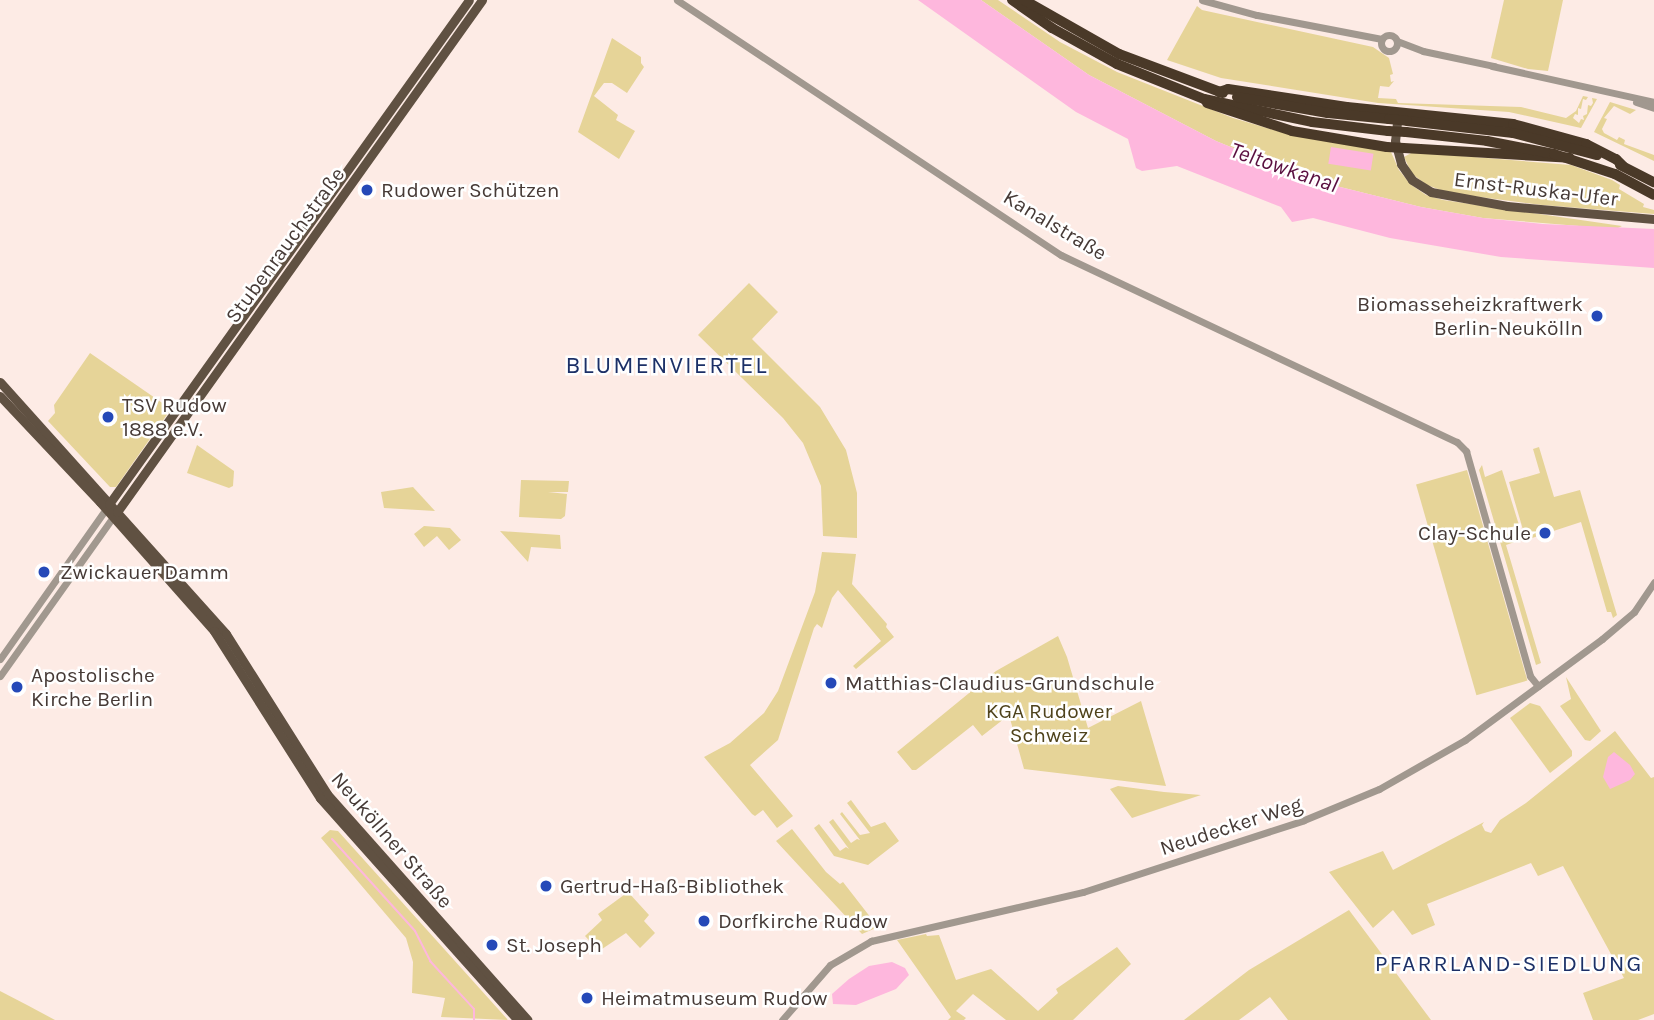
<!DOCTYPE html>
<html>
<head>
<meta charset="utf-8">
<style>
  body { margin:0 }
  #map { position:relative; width:1654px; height:1020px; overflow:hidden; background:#fdebe5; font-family:Karla,sans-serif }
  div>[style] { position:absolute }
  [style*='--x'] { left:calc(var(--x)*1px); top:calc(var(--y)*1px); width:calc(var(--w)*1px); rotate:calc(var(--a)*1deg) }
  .green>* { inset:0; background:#e6d498; transform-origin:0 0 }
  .water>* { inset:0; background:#feb7dd; transform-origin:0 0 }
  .stream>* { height:2px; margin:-1px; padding:0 1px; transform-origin:1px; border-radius:1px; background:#feb7dd }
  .minor>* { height:7px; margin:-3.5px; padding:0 3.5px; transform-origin:3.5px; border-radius:3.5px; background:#a1988f }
  .minor>.ring { margin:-3.5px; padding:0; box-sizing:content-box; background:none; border:7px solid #a1988f; border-radius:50% }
  .major>* { height:9px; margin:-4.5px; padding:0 4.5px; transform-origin:4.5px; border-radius:4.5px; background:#605142 }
  .highway>* { height:10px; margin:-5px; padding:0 5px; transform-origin:5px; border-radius:5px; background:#4a3928 }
  .highway-bridge>* { height:10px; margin:-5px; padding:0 5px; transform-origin:5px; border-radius:5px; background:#4a3928 }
  .dots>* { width:19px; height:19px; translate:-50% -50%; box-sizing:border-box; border:4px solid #fff; border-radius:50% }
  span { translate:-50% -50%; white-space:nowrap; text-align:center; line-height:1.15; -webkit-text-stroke:5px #fff; paint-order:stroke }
  .street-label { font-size:21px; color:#463a36 }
  .poi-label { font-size:21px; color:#463a36 }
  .left { translate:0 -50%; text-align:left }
  .right { translate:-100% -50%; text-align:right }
  .park-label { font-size:21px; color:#4f431c }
  .water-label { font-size:23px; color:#5a0f40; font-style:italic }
  .neighbourhood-label { font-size:23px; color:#1c3067; letter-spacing:2px }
  .quarter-label { font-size:24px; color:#1c3067; letter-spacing:2px }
</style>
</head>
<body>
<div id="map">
  <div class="green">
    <div style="clip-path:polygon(981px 0,998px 0,1060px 42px,1117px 72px,1233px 118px,1291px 135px,1391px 152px,1399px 170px,1410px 184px,1426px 195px,1443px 200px,1622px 226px,1616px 229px,1483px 218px,1421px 207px,1324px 183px,1312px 176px,1296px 174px,1216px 141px,1089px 75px)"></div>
    <div style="clip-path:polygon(1504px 0,1563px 0,1548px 71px,1528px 69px,1491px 58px)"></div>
    <div style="clip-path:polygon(1197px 6px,1202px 10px,1373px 47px,1389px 58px,1393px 74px,1390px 75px,1391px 82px,1394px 81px,1389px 87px,1380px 86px,1378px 98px,1396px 99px,1398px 103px,1521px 107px,1566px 118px,1576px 111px,1583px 96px,1588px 97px,1586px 100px,1583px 99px,1581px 109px,1578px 108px,1578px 115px,1575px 114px,1573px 118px,1579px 123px,1581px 119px,1584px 120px,1583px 116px,1587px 114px,1588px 105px,1591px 106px,1593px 103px,1592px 98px,1597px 99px,1581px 128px,1509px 112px,1378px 103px,1221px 78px,1167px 60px)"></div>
    <div style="clip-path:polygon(612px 38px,641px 57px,641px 63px,644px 67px,627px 93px,612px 83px,604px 83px,594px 96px,618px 115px,616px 120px,635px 131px,619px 159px,578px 132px)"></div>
    <div style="clip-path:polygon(1610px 102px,1636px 110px,1630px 114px,1614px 106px,1604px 118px,1607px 119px,1602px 129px,1604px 133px,1617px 140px,1619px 137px,1625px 140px,1624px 144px,1654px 155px,1654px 161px,1594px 132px)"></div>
    <div style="clip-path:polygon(1413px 152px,1571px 165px,1612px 180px,1620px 185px,1619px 189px,1644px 204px,1643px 207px,1654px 210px,1654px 214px,1542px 205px,1449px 193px,1427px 185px,1412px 174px,1404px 157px)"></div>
    <div style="clip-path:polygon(749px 283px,778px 312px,752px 339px,820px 407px,846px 450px,857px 493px,857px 538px,823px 536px,821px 486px,803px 443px,783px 418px,698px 335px)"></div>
    <div style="clip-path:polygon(90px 353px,171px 409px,116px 487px,110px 487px,48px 421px,55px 413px,54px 405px)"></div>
    <div style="clip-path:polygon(197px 445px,234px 471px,233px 486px,229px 488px,187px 473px)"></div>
    <div style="clip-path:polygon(1539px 447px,1554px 497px,1580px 490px,1617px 615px,1613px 618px,1611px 612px,1607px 612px,1581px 522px,1526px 540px,1509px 482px,1540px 473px,1533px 449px)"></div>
    <div style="clip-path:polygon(1482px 465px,1485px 477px,1502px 470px,1519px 525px,1501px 530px,1502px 535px,1521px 530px,1523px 539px,1506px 545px,1541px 663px,1536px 665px,1479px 470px)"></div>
    <div style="left:1467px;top:470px;width:219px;height:53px;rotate:74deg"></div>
    <div style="clip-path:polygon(521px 480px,569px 481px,568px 492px,548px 492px,567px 494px,565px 516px,561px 519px,519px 517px)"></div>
    <div style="clip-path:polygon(413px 487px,435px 511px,384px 508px,381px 492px)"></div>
    <div style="clip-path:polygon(424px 526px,450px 528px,461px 540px,449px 550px,437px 536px,424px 547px,414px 534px)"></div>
    <div style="clip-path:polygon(500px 531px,560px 535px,561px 549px,531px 547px,528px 562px)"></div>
    <div style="clip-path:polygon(822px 552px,856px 554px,852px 584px,887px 624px,886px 627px,894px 637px,856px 669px,853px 666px,881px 641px,838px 590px,832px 598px,822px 628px,817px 624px,814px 628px,778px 740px,750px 765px,793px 816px,777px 828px,763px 810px,755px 816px,752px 814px,704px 757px,730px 743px,764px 713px,778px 691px,815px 592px)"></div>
    <div style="clip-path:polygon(1058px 636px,1067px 657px,1088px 728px,1141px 701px,1166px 786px,1024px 769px,1009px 715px,982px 736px,973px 725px,916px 770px,912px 770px,897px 752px,996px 671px)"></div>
    <div style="clip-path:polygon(1566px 677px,1601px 731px,1590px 741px,1585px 740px,1560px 706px,1571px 699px)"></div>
    <div style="clip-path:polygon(1530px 703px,1540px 706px,1572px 751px,1572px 756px,1550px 773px,1510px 718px)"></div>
    <div style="clip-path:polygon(1615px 731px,1651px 778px,1654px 777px,1654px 1014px,1638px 1020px,1593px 1020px,1583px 993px,1624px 978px,1563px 866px,1538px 876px,1531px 863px,1427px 904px,1435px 925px,1412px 935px,1393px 910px,1373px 928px,1329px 872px,1383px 851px,1393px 870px,1484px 822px,1482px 825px,1485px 831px,1491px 833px,1500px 820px,1526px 803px)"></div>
    <div style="clip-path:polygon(1118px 786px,1164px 792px,1201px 795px,1132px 818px,1110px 789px)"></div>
    <div style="clip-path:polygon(851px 800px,871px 827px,885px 822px,899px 841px,868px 865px,834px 856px,814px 828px,819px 824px,840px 851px,846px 847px,849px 849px,829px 822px,833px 819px,851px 843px,857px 839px,860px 840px,840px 814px,842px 812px,860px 835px,870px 833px,847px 803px)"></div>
    <div style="clip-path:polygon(792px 829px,826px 872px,840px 884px,843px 882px,878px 927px,862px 934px,776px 841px)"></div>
    <div style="clip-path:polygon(330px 830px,338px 831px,508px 1020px,441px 1017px,445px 998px,412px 993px,413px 962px,406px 938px,321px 838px)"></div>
    <div style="clip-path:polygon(628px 892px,649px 915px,644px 921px,655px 933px,640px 948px,626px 933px,599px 951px,585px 936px,602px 920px,598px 914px)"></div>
    <div style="clip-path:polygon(1349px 910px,1431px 1020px,1288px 1020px,1270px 997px,1239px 1020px,1184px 1020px,1249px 970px)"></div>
    <div style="clip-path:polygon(926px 934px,927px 936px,939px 935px,956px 980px,991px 969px,1038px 1011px,1058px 993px,1056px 989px,1117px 947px,1131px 964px,1073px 1020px,1006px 1020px,973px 994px,956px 1011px,966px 1018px,964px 1020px,948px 1020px,951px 1017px,897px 940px)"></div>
    <div style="clip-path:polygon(0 991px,27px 1005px,55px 1020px,0 1020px)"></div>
  </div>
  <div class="water">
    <div style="clip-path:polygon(918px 0,981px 0,1089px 75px,1216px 141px,1296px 174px,1312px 176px,1324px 183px,1421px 207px,1483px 218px,1543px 224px,1654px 229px,1654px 268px,1501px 257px,1390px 238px,1313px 218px,1292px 222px,1281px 207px,1177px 166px,1142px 171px,1136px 168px,1128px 139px,1076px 112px)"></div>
    <div style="left:1331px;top:147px;width:43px;height:17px;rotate:9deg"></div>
    <div style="clip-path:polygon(1614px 752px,1630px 765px,1635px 774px,1630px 780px,1610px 789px,1603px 777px,1608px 757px)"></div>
    <div style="clip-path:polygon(892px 962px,905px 968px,909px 975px,896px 989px,856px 1005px,833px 1004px,832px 994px,849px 979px,869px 966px)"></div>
  </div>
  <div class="stream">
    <div style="--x:332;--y:839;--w:124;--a:47.9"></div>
    <div style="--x:415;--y:931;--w:34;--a:63"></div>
    <div style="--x:430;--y:961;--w:65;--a:47.5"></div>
    <div style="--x:474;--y:1009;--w:11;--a:90"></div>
  </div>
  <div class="minor">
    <div style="--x:677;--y:0;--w:461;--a:33.6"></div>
    <div style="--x:1061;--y:255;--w:438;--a:25.3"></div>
    <div style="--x:1457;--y:442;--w:13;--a:45"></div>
    <div style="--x:1466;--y:451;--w:234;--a:74.1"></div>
    <div style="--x:1530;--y:676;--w:13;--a:51"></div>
    <div style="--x:1202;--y:0;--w:57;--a:15.3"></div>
    <div style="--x:1257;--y:15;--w:127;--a:10.9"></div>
    <div class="ring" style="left:1381px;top:35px;width:9px;height:9px"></div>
    <div style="--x:1397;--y:41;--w:28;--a:21"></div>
    <div style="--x:1423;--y:51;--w:73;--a:11.9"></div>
    <div style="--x:1492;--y:66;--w:166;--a:12.5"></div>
    <div style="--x:1636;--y:102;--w:19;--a:18"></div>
    <div style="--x:0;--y:659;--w:184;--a:-54.8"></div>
    <div style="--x:0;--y:676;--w:195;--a:-54.6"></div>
    <div style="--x:782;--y:1020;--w:73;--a:-48.9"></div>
    <div style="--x:830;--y:965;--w:48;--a:-30.3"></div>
    <div style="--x:871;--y:941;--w:218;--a:-13"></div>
    <div style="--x:1083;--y:892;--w:232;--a:-18"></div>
    <div style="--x:1304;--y:820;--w:81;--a:-22.5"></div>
    <div style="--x:1379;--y:789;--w:99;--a:-29.7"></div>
    <div style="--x:1465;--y:740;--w:170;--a:-36.4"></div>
    <div style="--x:1602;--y:639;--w:42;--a:-40.2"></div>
    <div style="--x:1634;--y:612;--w:36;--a:-56"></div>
  </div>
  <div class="major">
    <div style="--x:1398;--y:113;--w:28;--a:96"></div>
    <div style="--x:1395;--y:141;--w:24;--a:75"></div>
    <div style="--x:1401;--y:164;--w:19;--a:55"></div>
    <div style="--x:1412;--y:180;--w:22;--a:32"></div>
    <div style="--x:1431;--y:192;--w:77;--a:10.4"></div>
    <div style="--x:1507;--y:206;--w:148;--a:5.1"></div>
    <div style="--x:0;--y:382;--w:338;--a:48.1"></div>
    <div style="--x:226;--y:634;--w:189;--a:57.7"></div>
    <div style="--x:327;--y:794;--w:302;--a:48.4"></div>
    <div style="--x:0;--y:396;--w:146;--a:46.7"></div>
    <div style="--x:100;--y:502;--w:172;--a:48.5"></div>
    <div style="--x:214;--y:631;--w:198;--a:57.6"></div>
    <div style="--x:320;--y:798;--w:297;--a:48.3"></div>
    <div style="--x:109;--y:504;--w:619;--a:-54.46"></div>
    <div style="--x:117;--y:512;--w:629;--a:-54.52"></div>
  </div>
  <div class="highway">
    <div style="--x:1012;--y:0;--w:49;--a:35"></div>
    <div style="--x:1052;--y:28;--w:74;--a:29"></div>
    <div style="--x:1117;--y:64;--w:94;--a:21.9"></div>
    <div style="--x:1204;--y:99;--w:110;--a:12"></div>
    <div style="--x:1312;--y:122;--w:77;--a:6.8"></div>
    <div style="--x:1024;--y:0;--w:109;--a:29.6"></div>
    <div style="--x:1119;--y:54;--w:111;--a:20.6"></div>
    <div style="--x:1219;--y:92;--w:9;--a:-18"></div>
    <div style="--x:1228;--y:89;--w:120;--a:8.6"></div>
    <div style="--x:1347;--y:107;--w:167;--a:5.8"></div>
    <div style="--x:1513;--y:124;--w:76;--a:15.3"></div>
    <div style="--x:1586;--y:144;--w:34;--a:27"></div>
    <div style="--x:1616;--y:159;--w:10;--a:45"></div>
    <div style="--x:1237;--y:97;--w:92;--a:10"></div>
    <div style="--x:1328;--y:113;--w:61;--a:5.6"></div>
    <div style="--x:1207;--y:103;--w:89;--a:18.2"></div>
    <div style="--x:1292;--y:131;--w:96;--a:9.6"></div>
    <div style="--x:1387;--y:147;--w:183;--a:3.4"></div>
    <div style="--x:1407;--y:121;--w:107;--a:6.5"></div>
    <div style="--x:1513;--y:133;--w:87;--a:14.7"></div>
    <div style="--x:1406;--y:132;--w:81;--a:6.3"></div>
    <div style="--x:1487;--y:141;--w:68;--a:11"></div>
    <div style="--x:1554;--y:154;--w:64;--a:18.2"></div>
    <div style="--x:1615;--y:174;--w:44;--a:28.3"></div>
    <div style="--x:1620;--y:165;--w:38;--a:27"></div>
  </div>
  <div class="highway-bridge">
    <div style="--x:1389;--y:119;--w:18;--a:6"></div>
    <div style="--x:1388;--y:131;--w:18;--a:3"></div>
  </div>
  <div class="dots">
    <div style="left:367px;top:190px;background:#2549b8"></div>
    <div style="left:1597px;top:316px;background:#2549b8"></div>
    <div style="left:108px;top:417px;background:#2549b8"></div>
    <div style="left:1545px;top:533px;background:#2549b8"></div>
    <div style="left:44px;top:572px;background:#2549b8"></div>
    <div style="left:831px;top:683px;background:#2549b8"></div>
    <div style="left:17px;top:687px;background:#2549b8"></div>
    <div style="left:546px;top:886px;background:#2549b8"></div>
    <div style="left:704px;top:921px;background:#2549b8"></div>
    <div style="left:492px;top:945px;background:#2549b8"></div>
    <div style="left:587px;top:998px;background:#2549b8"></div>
  </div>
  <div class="street-label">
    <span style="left:1536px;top:189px;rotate:7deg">Ernst-Ruska-Ufer</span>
    <span style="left:1055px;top:225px;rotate:31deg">Kanalstraße</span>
    <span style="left:285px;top:245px;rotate:-54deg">Stubenrauchstraße</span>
    <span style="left:1231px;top:826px;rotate:-18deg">Neudecker Weg</span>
    <span style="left:392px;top:840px;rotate:49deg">Neuköllner Straße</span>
  </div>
  <div class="poi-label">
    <span class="left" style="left:381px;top:190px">Rudower Schützen</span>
    <span class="right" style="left:1583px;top:316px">Biomasseheizkraftwerk<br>Berlin-Neukölln</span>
    <span class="left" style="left:122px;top:417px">TSV Rudow<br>1888 e.V.</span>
    <span class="right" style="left:1531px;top:533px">Clay-Schule</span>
    <span class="left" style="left:60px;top:572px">Zwickauer Damm</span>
    <span class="left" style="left:31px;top:687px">Apostolische<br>Kirche Berlin</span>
    <span class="left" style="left:845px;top:683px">Matthias-Claudius-Grundschule</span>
    <span class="left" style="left:560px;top:886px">Gertrud-Haß-Bibliothek</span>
    <span class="left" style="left:718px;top:921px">Dorfkirche Rudow</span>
    <span class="left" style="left:506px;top:945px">St. Joseph</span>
    <span class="left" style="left:601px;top:998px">Heimatmuseum Rudow</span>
  </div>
  <div class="park-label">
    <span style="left:1049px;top:723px">KGA Rudower<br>Schweiz</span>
  </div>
  <div class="water-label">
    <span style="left:1284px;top:168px;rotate:19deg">Teltowkanal</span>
  </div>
  <div class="neighbourhood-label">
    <span style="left:1509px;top:964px">PFARRLAND-SIEDLUNG</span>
  </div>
  <div class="quarter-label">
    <span style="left:667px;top:366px">BLUMENVIERTEL</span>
  </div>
</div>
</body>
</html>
